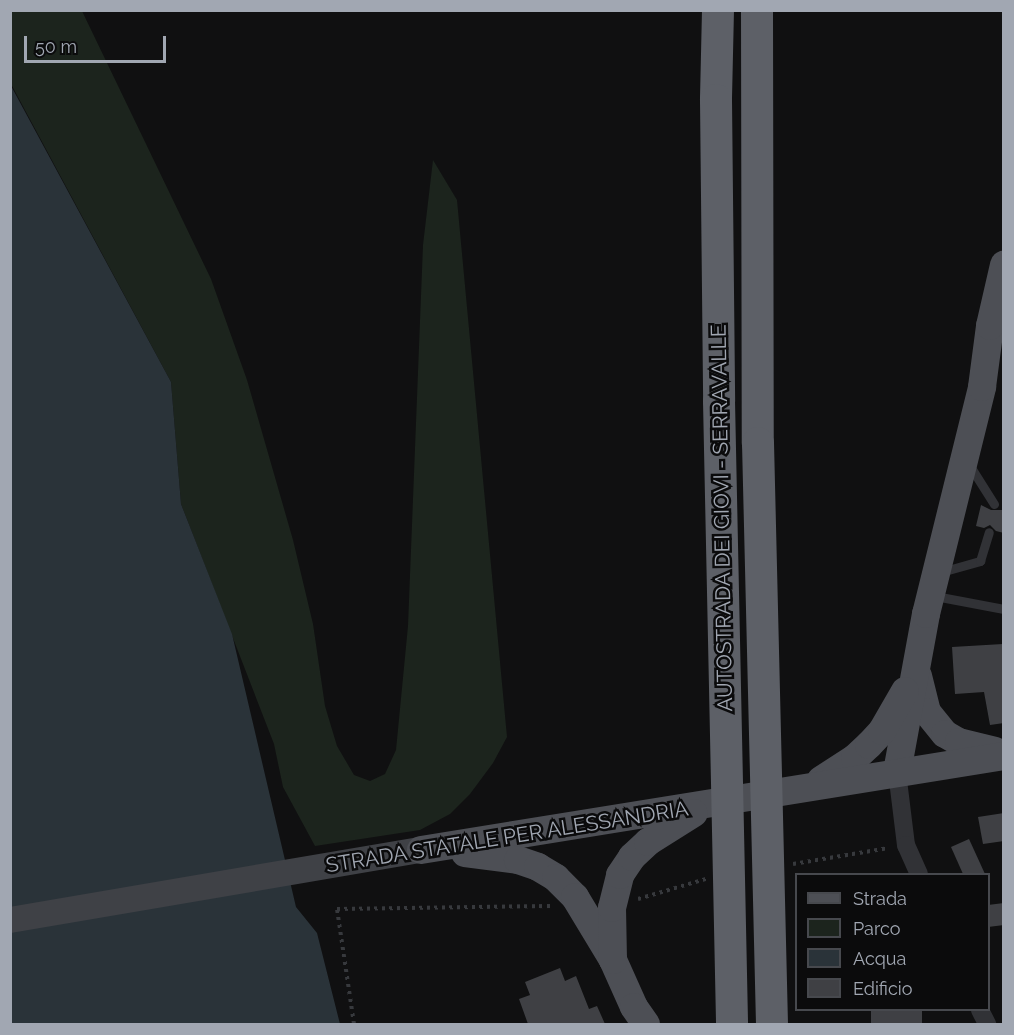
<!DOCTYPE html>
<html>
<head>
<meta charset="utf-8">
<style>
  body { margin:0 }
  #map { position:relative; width:1014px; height:1035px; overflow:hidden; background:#101011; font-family:Raleway,sans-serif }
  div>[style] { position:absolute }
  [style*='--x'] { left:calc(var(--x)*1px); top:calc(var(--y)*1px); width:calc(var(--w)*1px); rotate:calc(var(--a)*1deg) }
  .green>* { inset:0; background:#1c241d }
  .water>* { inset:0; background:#2a3339 }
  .building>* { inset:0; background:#3f4044; transform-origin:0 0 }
  .path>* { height:4px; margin-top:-2px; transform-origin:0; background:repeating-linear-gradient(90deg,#37393d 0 3px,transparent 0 7.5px) }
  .service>* { height:9px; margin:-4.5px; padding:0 4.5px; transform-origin:4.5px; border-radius:4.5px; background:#313236 }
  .minor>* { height:18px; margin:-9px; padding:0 9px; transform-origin:9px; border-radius:9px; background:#313236 }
  .secondary>* { height:26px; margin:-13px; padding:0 13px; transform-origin:13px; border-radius:13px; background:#3f4146 }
  .primary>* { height:28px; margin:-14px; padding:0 14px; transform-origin:14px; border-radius:14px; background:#4d4f55 }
  .motorway>* { height:32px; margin:-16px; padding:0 16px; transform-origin:16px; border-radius:16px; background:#5d6067 }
  span { translate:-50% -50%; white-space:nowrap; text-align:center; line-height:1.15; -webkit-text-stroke:5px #0b0b0c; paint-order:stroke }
  .street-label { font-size:21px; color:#a1a7b2 }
  .frame { position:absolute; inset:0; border:12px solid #a1a7b2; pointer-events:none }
  .legend { position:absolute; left:795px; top:873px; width:195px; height:138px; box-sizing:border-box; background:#0b0b0c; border:2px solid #47494e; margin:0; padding:8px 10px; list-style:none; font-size:18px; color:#a1a7b2 }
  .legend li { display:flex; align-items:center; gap:12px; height:30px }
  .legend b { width:30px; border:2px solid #47494e }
  .scale { position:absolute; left:24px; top:36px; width:142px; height:27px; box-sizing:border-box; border:3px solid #a1a7b2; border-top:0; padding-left:8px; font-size:18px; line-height:21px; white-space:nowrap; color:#a1a7b2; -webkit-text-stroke:4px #0b0b0c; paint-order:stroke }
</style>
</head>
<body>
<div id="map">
  <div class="green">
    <div style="clip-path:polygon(10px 11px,82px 11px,211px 279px,247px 380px,293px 540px,313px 624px,325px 706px,337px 746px,354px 775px,370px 781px,385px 774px,396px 750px,408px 626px,423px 245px,433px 160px,457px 200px,507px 737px,493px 763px,470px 794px,450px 814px,420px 830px,315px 846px,283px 787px,274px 744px,181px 504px,171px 382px,11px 84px)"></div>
  </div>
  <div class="water">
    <div style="clip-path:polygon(10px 84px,171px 382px,181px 504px,232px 634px,296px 907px,317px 933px,340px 1024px,11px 1024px)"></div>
  </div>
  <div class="building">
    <div style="clip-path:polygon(981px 505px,991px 510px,1004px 510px,1004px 533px,996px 531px,990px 525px,984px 528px,976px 526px)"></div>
    <div style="clip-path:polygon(1003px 644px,1004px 723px,990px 725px,984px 692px,955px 694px,952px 647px)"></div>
    <div style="clip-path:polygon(1004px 813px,1004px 841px,983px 844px,978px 817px)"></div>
    <div style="clip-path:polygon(969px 839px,985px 874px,963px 874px,951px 847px)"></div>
    <div style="clip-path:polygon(1004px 903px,1004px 925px,988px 927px,988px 905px)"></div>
    <div style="clip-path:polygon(560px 968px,565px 981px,576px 976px,589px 1009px,597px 1006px,605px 1024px,528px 1024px,519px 999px,530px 995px,525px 982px)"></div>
    <div style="left:871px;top:1010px;width:51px;height:14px"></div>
  </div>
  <div class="path">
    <div style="--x:793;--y:864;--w:97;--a:-9.5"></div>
    <div style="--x:638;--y:899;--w:71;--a:-16.4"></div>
    <div style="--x:354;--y:1024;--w:116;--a:-98.4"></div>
    <div style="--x:337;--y:909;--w:216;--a:-0.8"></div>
  </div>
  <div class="service">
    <div style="--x:970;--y:466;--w:45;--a:57.7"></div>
    <div style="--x:941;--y:572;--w:41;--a:-15.8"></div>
    <div style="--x:980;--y:561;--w:30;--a:-73"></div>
    <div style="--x:935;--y:596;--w:70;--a:10.7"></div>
  </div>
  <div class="minor">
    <div style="--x:897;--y:772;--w:74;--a:83"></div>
    <div style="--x:906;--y:845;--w:32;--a:66"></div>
    <div style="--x:980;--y:1010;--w:16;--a:63"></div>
  </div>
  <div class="secondary">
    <div style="--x:10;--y:920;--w:417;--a:-9.7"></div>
  </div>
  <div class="primary">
    <div style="--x:918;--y:676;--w:37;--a:76"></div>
    <div style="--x:927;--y:712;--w:28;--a:51"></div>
    <div style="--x:945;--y:734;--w:16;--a:30"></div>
    <div style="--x:959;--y:742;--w:37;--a:14"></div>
    <div style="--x:897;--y:772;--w:161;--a:-79.6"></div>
    <div style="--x:926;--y:614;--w:234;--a:-76.1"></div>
    <div style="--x:982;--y:387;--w:62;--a:-82.5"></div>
    <div style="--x:990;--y:326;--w:63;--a:-77.1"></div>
    <div style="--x:821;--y:780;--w:40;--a:-32.9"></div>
    <div style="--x:855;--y:758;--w:19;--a:-43"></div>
    <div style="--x:869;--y:745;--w:19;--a:-47"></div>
    <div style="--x:882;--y:731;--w:46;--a:-60.1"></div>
    <div style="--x:421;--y:850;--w:591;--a:-9.16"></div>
    <div style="--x:465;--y:853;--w:53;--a:7.5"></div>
    <div style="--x:518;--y:860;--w:21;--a:19"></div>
    <div style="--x:538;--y:867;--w:21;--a:31"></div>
    <div style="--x:556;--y:878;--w:27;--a:45"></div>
    <div style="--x:575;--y:897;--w:74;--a:58.9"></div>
    <div style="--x:613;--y:960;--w:51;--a:65.9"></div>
    <div style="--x:634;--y:1007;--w:21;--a:55"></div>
    <div style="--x:613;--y:960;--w:52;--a:-91.1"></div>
    <div style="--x:612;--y:908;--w:34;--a:-76"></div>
    <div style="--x:620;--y:875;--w:22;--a:-56"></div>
    <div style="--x:632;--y:857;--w:22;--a:-43"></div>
    <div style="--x:648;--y:842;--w:54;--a:-32.2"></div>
  </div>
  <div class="motorway">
    <div style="--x:718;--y:10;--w:90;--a:91.3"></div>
    <div style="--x:716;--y:100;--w:301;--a:89.4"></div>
    <div style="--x:719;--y:401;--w:623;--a:88.8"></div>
    <div style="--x:757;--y:10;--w:433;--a:89.9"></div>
    <div style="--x:758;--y:443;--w:581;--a:88.62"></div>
  </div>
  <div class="street-label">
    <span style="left:722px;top:518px;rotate:-91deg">AUTOSTRADA DEI GIOVI - SERRAVALLE</span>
    <span style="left:507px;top:837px;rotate:-9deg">STRADA STATALE PER ALESSANDRIA</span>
  </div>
  <div class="frame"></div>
  <ul class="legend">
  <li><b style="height:8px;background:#4d4f55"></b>Strada</li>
  <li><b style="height:16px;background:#1c241d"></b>Parco</li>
  <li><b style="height:16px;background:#2a3339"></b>Acqua</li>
  <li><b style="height:16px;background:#3f4044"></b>Edificio</li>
  </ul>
  <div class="scale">50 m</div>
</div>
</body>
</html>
